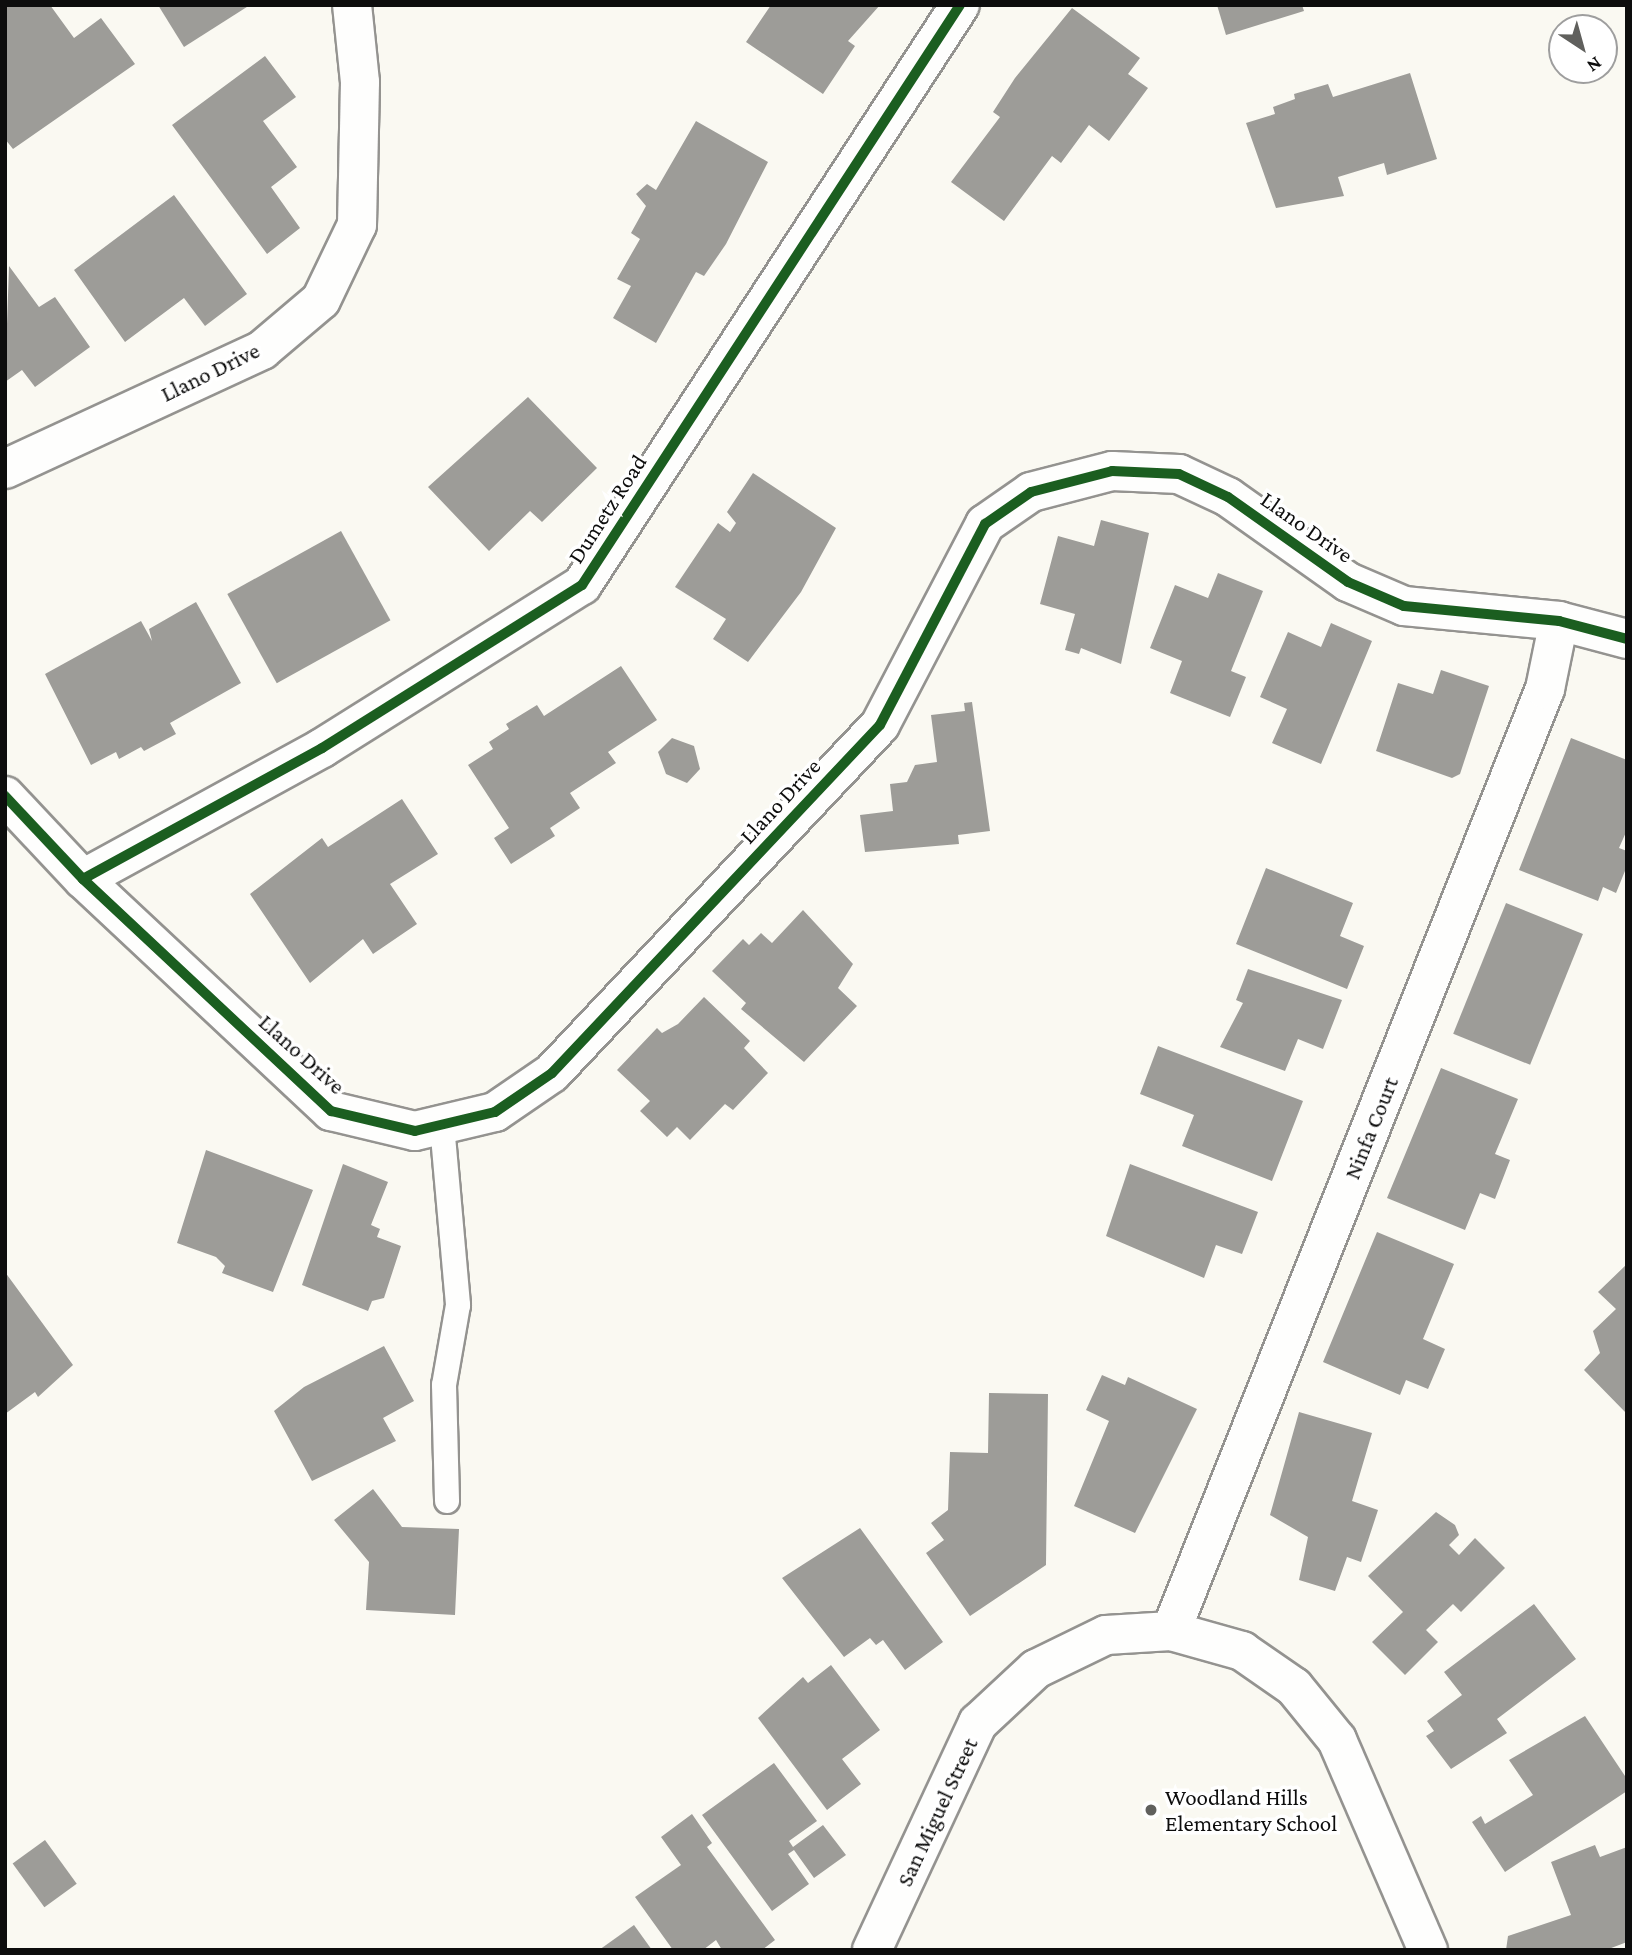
<!DOCTYPE html>
<html>
<head>
<meta charset="utf-8">
<style>
  body { margin:0 }
  #map { position:relative; width:1632px; height:1955px; overflow:hidden; background:#faf9f2; font-family:"Crimson Pro",serif }
  div>[style] { position:absolute }
  [style*='--x'] { left:calc(var(--x)*1px); top:calc(var(--y)*1px); width:calc(var(--w)*1px); rotate:calc(var(--a)*1deg) }
  .building>* { inset:0; background:#9d9c98; transform-origin:0 0 }
  .roads { filter:drop-shadow(2px 0 #949390) drop-shadow(-2px 0 #949390) drop-shadow(0 2px #949390) drop-shadow(0 -2px #949390) }
  .service>* { height:24px; margin:-12px; padding:0 12px; transform-origin:12px; border-radius:12px; background:#fefefd }
  .minor>* { height:38px; margin:-19px; padding:0 19px; transform-origin:19px; border-radius:19px; background:#fefefd }
  .cycleway>* { height:10px; margin:-5px; padding:0 5px; transform-origin:5px; border-radius:5px; background:#1b5e20 }
  .dots>* { width:19px; height:19px; translate:-50% -50%; box-sizing:border-box; border:4px solid #fff; border-radius:50% }
  span { translate:-50% -50%; white-space:nowrap; text-align:center; line-height:1.15; -webkit-text-stroke:7px #fff; paint-order:stroke }
  .street-label { font-size:23px; color:#0d0d0d }
  .poi-label { font-size:23px; color:#0d0d0d }
  .left { translate:0 -50%; text-align:left }
  .frame { position:absolute; inset:0; border:7px solid #0d0d0d; pointer-events:none }
  .north { position:absolute; left:1548px; top:14px; width:70px; height:70px; box-sizing:border-box; background:#fff; border:2px solid #9e9e9e; border-radius:50%; rotate:144deg; font-size:19px; font-weight:700; line-height:28px; text-align:center; color:#0d0d0d }
  .north::after { content:''; display:block; margin:auto; width:24px; height:32px; background:#60605d; clip-path:polygon(50% 0,100% 100%,50% 72%,0 100%) }
</style>
</head>
<body>
<div id="map">
  <div class="building">
    <div style="clip-path:polygon(5px 5px,50px 5px,74px 38px,101px 18px,135px 64px,13px 149px,5px 139px)"></div>
    <div style="clip-path:polygon(158px 5px,250px 5px,184px 47px)"></div>
    <div style="clip-path:polygon(771px 5px,792px 7px,880px 5px,848px 41px,855px 46px,823px 94px,746px 42px)"></div>
    <div style="clip-path:polygon(1217px 5px,1302px 5px,1304px 11px,1226px 35px)"></div>
    <div style="clip-path:polygon(1072px 8px,1140px 58px,1128px 74px,1148px 88px,1109px 141px,1089px 125px,1061px 163px,1052px 156px,1004px 221px,951px 182px,1000px 117px,993px 112px,1015px 78px)"></div>
    <div style="clip-path:polygon(265px 56px,296px 97px,263px 121px,297px 167px,271px 187px,300px 228px,267px 254px,172px 125px)"></div>
    <div style="clip-path:polygon(1410px 73px,1437px 159px,1387px 175px,1384px 163px,1338px 177px,1344px 196px,1276px 208px,1246px 123px,1275px 114px,1273px 107px,1295px 99px,1294px 94px,1328px 84px,1333px 97px)"></div>
    <div style="clip-path:polygon(696px 121px,768px 162px,726px 244px,704px 276px,696px 272px,656px 343px,613px 318px,631px 286px,617px 279px,640px 239px,631px 233px,646px 206px,636px 194px,647px 184px,656px 190px)"></div>
    <div style="clip-path:polygon(174px 195px,247px 294px,205px 326px,184px 298px,125px 342px,74px 270px)"></div>
    <div style="clip-path:polygon(9px 266px,39px 307px,55px 297px,90px 347px,35px 387px,22px 370px,5px 382px)"></div>
    <div style="clip-path:polygon(528px 397px,597px 468px,542px 522px,530px 511px,489px 551px,428px 487px)"></div>
    <div style="clip-path:polygon(753px 473px,836px 528px,801px 592px,748px 662px,713px 639px,726px 619px,675px 587px,718px 523px,730px 532px,736px 523px,727px 512px)"></div>
    <div style="clip-path:polygon(1101px 520px,1149px 533px,1121px 664px,1081px 648px,1079px 654px,1065px 650px,1075px 614px,1040px 604px,1058px 536px,1094px 546px)"></div>
    <div style="left:341px;top:531px;width:102px;height:130px;rotate:61deg"></div>
    <div style="clip-path:polygon(1218px 573px,1263px 591px,1231px 671px,1246px 677px,1230px 717px,1170px 693px,1182px 661px,1150px 648px,1175px 585px,1208px 598px)"></div>
    <div style="clip-path:polygon(196px 602px,241px 683px,170px 723px,176px 734px,144px 751px,141px 747px,119px 759px,116px 752px,91px 765px,45px 674px,141px 621px,152px 641px,149px 629px)"></div>
    <div style="clip-path:polygon(1331px 623px,1372px 641px,1321px 764px,1272px 743px,1287px 709px,1260px 697px,1288px 632px,1321px 647px)"></div>
    <div style="clip-path:polygon(621px 666px,657px 720px,608px 752px,616px 763px,570px 793px,580px 808px,550px 828px,555px 836px,511px 864px,494px 838px,509px 828px,468px 765px,493px 749px,489px 742px,509px 729px,506px 724px,537px 705px,544px 716px)"></div>
    <div style="clip-path:polygon(1441px 670px,1489px 686px,1460px 774px,1452px 778px,1376px 751px,1398px 683px,1433px 694px)"></div>
    <div style="clip-path:polygon(972px 702px,990px 831px,958px 835px,959px 844px,865px 852px,860px 815px,893px 811px,890px 784px,907px 782px,915px 765px,937px 762px,931px 715px,965px 711px,964px 703px)"></div>
    <div style="clip-path:polygon(672px 738px,694px 746px,700px 769px,687px 783px,666px 774px,658px 752px)"></div>
    <div style="clip-path:polygon(1571px 738px,1627px 760px,1627px 830px,1619px 848px,1627px 851px,1627px 866px,1616px 893px,1603px 887px,1598px 901px,1519px 870px)"></div>
    <div style="clip-path:polygon(402px 799px,438px 854px,390px 884px,417px 924px,373px 954px,363px 939px,310px 983px,250px 894px,322px 838px,328px 847px)"></div>
    <div style="clip-path:polygon(1266px 868px,1353px 903px,1340px 936px,1364px 946px,1347px 989px,1236px 944px)"></div>
    <div style="left:1506px;top:903px;width:83px;height:141px;rotate:22deg"></div>
    <div style="clip-path:polygon(803px 910px,853px 964px,838px 988px,857px 1006px,804px 1062px,741px 1009px,746px 1003px,712px 971px,743px 939px,749px 945px,761px 933px,772px 943px)"></div>
    <div style="clip-path:polygon(1248px 969px,1342px 1000px,1323px 1049px,1298px 1039px,1285px 1071px,1220px 1047px,1243px 1003px,1236px 1000px)"></div>
    <div style="clip-path:polygon(704px 997px,750px 1041px,744px 1048px,768px 1073px,733px 1110px,725px 1104px,690px 1140px,677px 1127px,667px 1137px,640px 1111px,650px 1101px,617px 1070px,657px 1028px,662px 1033px,678px 1024px)"></div>
    <div style="clip-path:polygon(1158px 1046px,1303px 1101px,1272px 1181px,1182px 1146px,1194px 1115px,1140px 1094px)"></div>
    <div style="clip-path:polygon(1441px 1068px,1518px 1099px,1495px 1154px,1510px 1160px,1495px 1199px,1480px 1193px,1465px 1230px,1387px 1198px)"></div>
    <div style="clip-path:polygon(206px 1150px,313px 1190px,273px 1292px,222px 1273px,225px 1266px,216px 1257px,177px 1243px)"></div>
    <div style="clip-path:polygon(343px 1164px,388px 1182px,371px 1225px,380px 1229px,377px 1237px,401px 1246px,384px 1298px,372px 1301px,368px 1311px,302px 1285px)"></div>
    <div style="clip-path:polygon(1130px 1164px,1258px 1212px,1242px 1254px,1216px 1245px,1204px 1278px,1106px 1236px)"></div>
    <div style="clip-path:polygon(1377px 1232px,1454px 1264px,1423px 1339px,1445px 1349px,1428px 1389px,1406px 1380px,1400px 1395px,1323px 1362px)"></div>
    <div style="clip-path:polygon(1627px 1264px,1627px 1414px,1584px 1370px,1600px 1353px,1593px 1331px,1616px 1309px,1598px 1292px)"></div>
    <div style="clip-path:polygon(5px 1272px,73px 1365px,38px 1397px,35px 1392px,5px 1414px)"></div>
    <div style="clip-path:polygon(384px 1346px,414px 1401px,383px 1418px,396px 1441px,312px 1481px,274px 1411px,304px 1387px)"></div>
    <div style="clip-path:polygon(1102px 1375px,1125px 1385px,1128px 1377px,1197px 1409px,1135px 1533px,1074px 1506px,1109px 1421px,1086px 1410px)"></div>
    <div style="clip-path:polygon(989px 1393px,1048px 1394px,1046px 1565px,970px 1616px,926px 1553px,944px 1540px,931px 1523px,948px 1510px,950px 1452px,988px 1453px)"></div>
    <div style="clip-path:polygon(1299px 1412px,1372px 1433px,1352px 1501px,1378px 1510px,1361px 1562px,1347px 1557px,1335px 1591px,1299px 1580px,1308px 1537px,1270px 1515px)"></div>
    <div style="clip-path:polygon(373px 1489px,402px 1527px,459px 1529px,455px 1615px,366px 1610px,369px 1562px,334px 1520px)"></div>
    <div style="clip-path:polygon(1436px 1512px,1455px 1525px,1459px 1535px,1449px 1545px,1459px 1555px,1475px 1538px,1505px 1568px,1461px 1612px,1453px 1604px,1426px 1630px,1438px 1642px,1405px 1675px,1372px 1642px,1403px 1612px,1368px 1576px)"></div>
    <div style="clip-path:polygon(860px 1528px,943px 1642px,905px 1670px,883px 1640px,876px 1645px,870px 1638px,844px 1657px,782px 1578px)"></div>
    <div style="clip-path:polygon(1534px 1604px,1576px 1659px,1497px 1719px,1507px 1733px,1451px 1769px,1426px 1736px,1434px 1731px,1427px 1721px,1462px 1695px,1444px 1672px)"></div>
    <div style="clip-path:polygon(831px 1665px,880px 1730px,842px 1759px,861px 1784px,827px 1810px,758px 1718px,803px 1677px,808px 1683px)"></div>
    <div style="clip-path:polygon(1585px 1716px,1627px 1779px,1627px 1791px,1505px 1872px,1472px 1822px,1481px 1816px,1485px 1824px,1533px 1795px,1509px 1760px)"></div>
    <div style="clip-path:polygon(774px 1763px,817px 1821px,789px 1841px,793px 1847px,823px 1825px,846px 1855px,814px 1878px,794px 1850px,788px 1854px,809px 1884px,772px 1911px,702px 1815px)"></div>
    <div style="clip-path:polygon(692px 1814px,712px 1843px,707px 1847px,775px 1940px,762px 1950px,722px 1950px,716px 1940px,703px 1950px,673px 1950px,635px 1897px,681px 1865px,661px 1837px)"></div>
    <div style="left:45px;top:1840px;width:54px;height:40px;rotate:54deg"></div>
    <div style="clip-path:polygon(1595px 1845px,1600px 1857px,1627px 1847px,1627px 1942px,1606px 1950px,1506px 1950px,1508px 1936px,1571px 1915px,1551px 1862px)"></div>
    <div style="clip-path:polygon(634px 1925px,652px 1950px,599px 1950px)"></div>
  </div>
  <div class="roads">
    <div class="service">
      <div style="--x:442;--y:1125;--w:181;--a:84.9"></div>
      <div style="--x:458;--y:1305;--w:81;--a:99.9"></div>
      <div style="--x:444;--y:1385;--w:116;--a:88.5"></div>
    </div>
    <div class="minor">
      <div style="--x:5;--y:469;--w:283;--a:-24.8"></div>
      <div style="--x:262;--y:350;--w:77;--a:-40.3"></div>
      <div style="--x:321;--y:300;--w:83;--a:-64.4"></div>
      <div style="--x:357;--y:225;--w:143;--a:-88.8"></div>
      <div style="--x:360;--y:82;--w:77;--a:-95.9"></div>
      <div style="--x:5;--y:796;--w:114;--a:46.8"></div>
      <div style="--x:83;--y:879;--w:340;--a:43.1"></div>
      <div style="--x:331;--y:1111;--w:86;--a:13.4"></div>
      <div style="--x:415;--y:1131;--w:82;--a:-13.4"></div>
      <div style="--x:495;--y:1112;--w:69;--a:-34.4"></div>
      <div style="--x:552;--y:1073;--w:478;--a:-46.7"></div>
      <div style="--x:880;--y:725;--w:227;--a:-62.4"></div>
      <div style="--x:985;--y:524;--w:56;--a:-34.8"></div>
      <div style="--x:1031;--y:492;--w:84;--a:-14.5"></div>
      <div style="--x:1112;--y:471;--w:67;--a:2.6"></div>
      <div style="--x:1179;--y:474;--w:54;--a:25.1"></div>
      <div style="--x:1228;--y:497;--w:147;--a:35.3"></div>
      <div style="--x:1348;--y:582;--w:61;--a:23.2"></div>
      <div style="--x:1404;--y:606;--w:156;--a:5.5"></div>
      <div style="--x:1559;--y:621;--w:70;--a:14.8"></div>
      <div style="--x:83;--y:879;--w:273;--a:-28.7"></div>
      <div style="--x:322;--y:748;--w:307;--a:-32.1"></div>
      <div style="--x:582;--y:585;--w:692;--a:-56.91"></div>
      <div style="--x:1171;--y:1631;--w:1014;--a:-68.35"></div>
      <div style="--x:1545;--y:689;--w:69;--a:-78.4"></div>
      <div style="--x:872;--y:1950;--w:251;--a:-65"></div>
      <div style="--x:978;--y:1723;--w:79;--a:-43"></div>
      <div style="--x:1036;--y:1669;--w:78;--a:-25.9"></div>
      <div style="--x:1106;--y:1635;--w:65;--a:-3.5"></div>
      <div style="--x:1171;--y:1631;--w:74;--a:15.7"></div>
      <div style="--x:1242;--y:1651;--w:63;--a:34.7"></div>
      <div style="--x:1294;--y:1687;--w:68;--a:50.9"></div>
      <div style="--x:1337;--y:1740;--w:229;--a:66.6"></div>
    </div>
  </div>
  <div class="cycleway">
    <div style="--x:5;--y:796;--w:114;--a:46.8"></div>
    <div style="--x:83;--y:879;--w:340;--a:43.1"></div>
    <div style="--x:331;--y:1111;--w:86;--a:13.4"></div>
    <div style="--x:415;--y:1131;--w:82;--a:-13.4"></div>
    <div style="--x:495;--y:1112;--w:69;--a:-34.4"></div>
    <div style="--x:552;--y:1073;--w:478;--a:-46.7"></div>
    <div style="--x:880;--y:725;--w:227;--a:-62.4"></div>
    <div style="--x:985;--y:524;--w:56;--a:-34.8"></div>
    <div style="--x:1031;--y:492;--w:84;--a:-14.5"></div>
    <div style="--x:1112;--y:471;--w:67;--a:2.6"></div>
    <div style="--x:1179;--y:474;--w:54;--a:25.1"></div>
    <div style="--x:1228;--y:497;--w:147;--a:35.3"></div>
    <div style="--x:1348;--y:582;--w:61;--a:23.2"></div>
    <div style="--x:1404;--y:606;--w:156;--a:5.5"></div>
    <div style="--x:1559;--y:621;--w:70;--a:14.8"></div>
    <div style="--x:83;--y:879;--w:273;--a:-28.7"></div>
    <div style="--x:322;--y:748;--w:307;--a:-32.1"></div>
    <div style="--x:582;--y:585;--w:692;--a:-56.91"></div>
  </div>
  <div class="dots">
    <div style="left:1151px;top:1810px;background:#60605d"></div>
  </div>
  <div class="street-label">
    <span style="left:210px;top:372px;rotate:-26deg">Llano Drive</span>
    <span style="left:607px;top:509px;rotate:-57deg">Dumetz Road</span>
    <span style="left:1307px;top:527px;rotate:35deg">Llano Drive</span>
    <span style="left:780px;top:801px;rotate:-47deg">Llano Drive</span>
    <span style="left:302px;top:1054px;rotate:42deg">Llano Drive</span>
    <span style="left:1371px;top:1128px;rotate:-68deg">Ninfa Court</span>
    <span style="left:937px;top:1812px;rotate:-65deg">San Miguel Street</span>
  </div>
  <div class="poi-label">
    <span class="left" style="left:1165px;top:1810px">Woodland Hills<br>Elementary School</span>
  </div>
  <div class="frame"></div>
  <div class="north">N</div>
</div>
</body>
</html>
